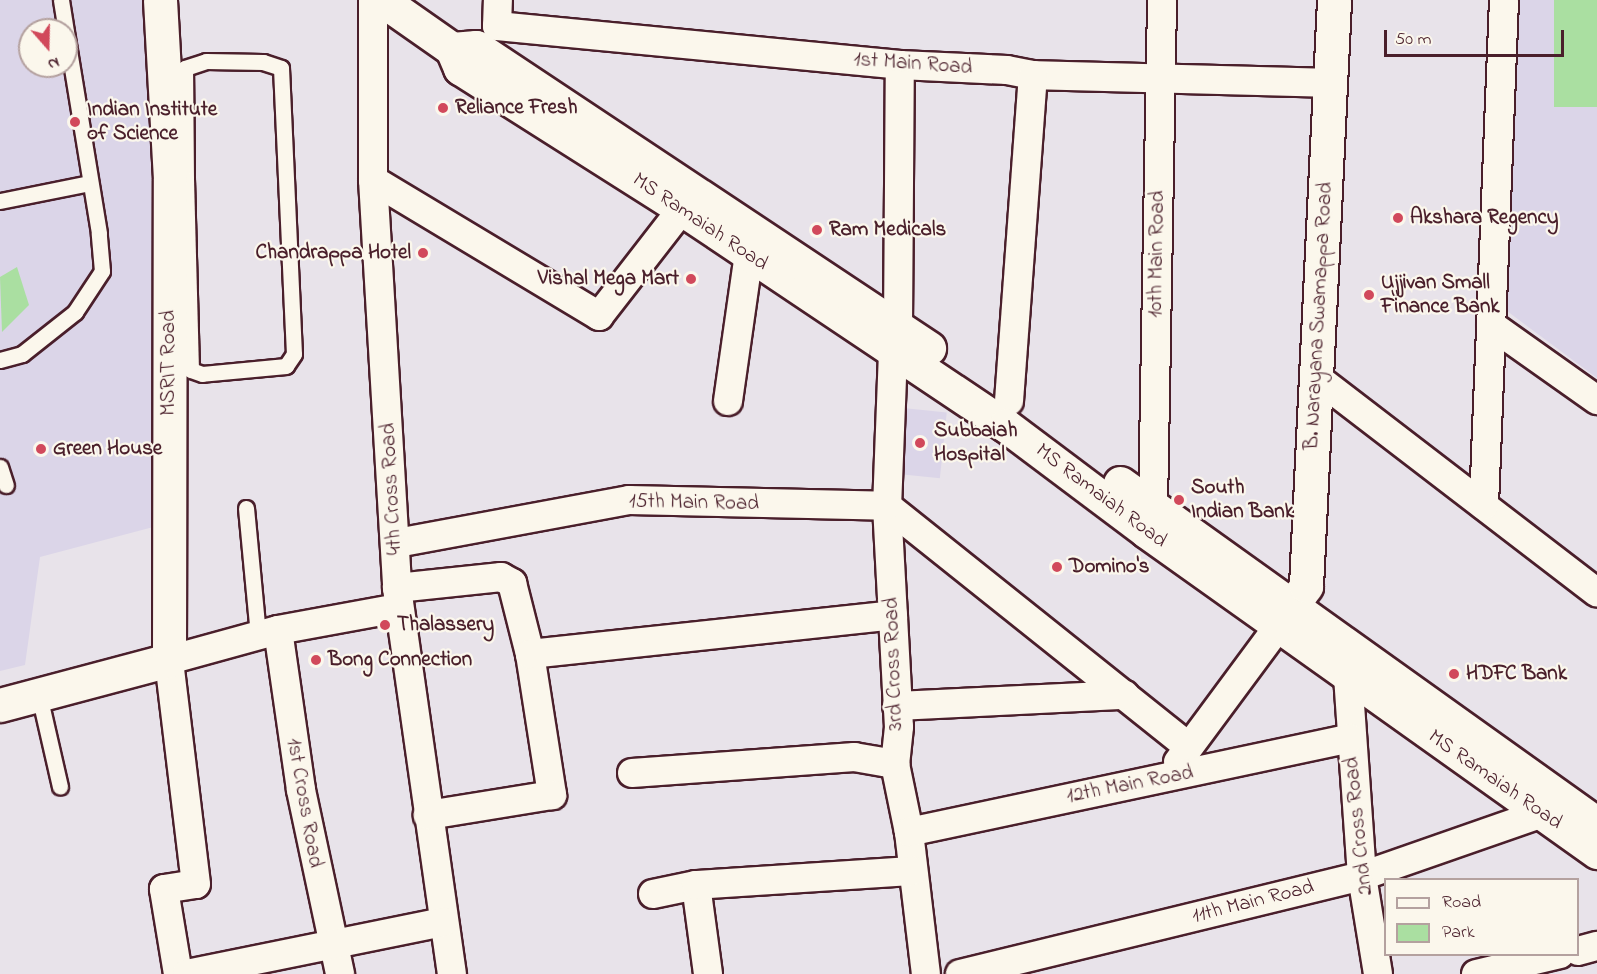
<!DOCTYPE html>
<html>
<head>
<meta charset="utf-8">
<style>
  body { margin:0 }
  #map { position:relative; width:1597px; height:974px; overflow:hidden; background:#e8e3ea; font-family:"Indie Flower",sans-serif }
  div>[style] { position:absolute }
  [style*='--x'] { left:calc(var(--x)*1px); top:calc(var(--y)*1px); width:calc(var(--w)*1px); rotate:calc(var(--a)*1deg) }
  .built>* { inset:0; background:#dbd5e8; transform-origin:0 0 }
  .green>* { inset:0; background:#aadfa1; transform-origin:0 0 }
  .roads { filter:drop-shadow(2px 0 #4a1f2b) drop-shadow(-2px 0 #4a1f2b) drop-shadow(0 2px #4a1f2b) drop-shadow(0 -2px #4a1f2b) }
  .lane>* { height:15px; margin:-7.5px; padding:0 7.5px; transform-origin:7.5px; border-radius:7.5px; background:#fbf7ec }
  .street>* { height:28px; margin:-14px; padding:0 14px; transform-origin:14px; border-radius:14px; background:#fbf7ec }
  .secondary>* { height:33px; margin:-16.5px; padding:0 16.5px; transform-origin:16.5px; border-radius:16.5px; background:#fbf7ec }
  .dots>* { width:16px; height:16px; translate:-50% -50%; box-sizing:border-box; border:3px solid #fbf7ec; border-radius:50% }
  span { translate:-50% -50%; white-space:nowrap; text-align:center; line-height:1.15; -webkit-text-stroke:4.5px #fbf7ec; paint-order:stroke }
  .street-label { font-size:21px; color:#4a1f2b }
  .poi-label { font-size:21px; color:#4a1f2b; font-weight:700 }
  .left { translate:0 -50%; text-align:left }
  .right { translate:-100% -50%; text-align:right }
  .legend { position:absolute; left:1384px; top:878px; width:195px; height:78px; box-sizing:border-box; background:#fbf7ec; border:2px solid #b4a19f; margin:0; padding:8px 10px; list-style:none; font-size:18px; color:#4a1f2b }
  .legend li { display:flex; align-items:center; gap:12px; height:30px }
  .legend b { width:30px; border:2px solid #b4a19f }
  .north { position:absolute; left:18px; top:18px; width:60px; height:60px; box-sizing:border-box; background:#fbf7ec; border:2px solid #b4a19f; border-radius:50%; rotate:160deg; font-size:16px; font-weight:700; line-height:24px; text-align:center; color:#4a1f2b }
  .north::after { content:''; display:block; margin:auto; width:21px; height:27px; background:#d1495b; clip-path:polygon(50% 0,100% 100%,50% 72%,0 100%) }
  .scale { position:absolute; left:1384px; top:30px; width:180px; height:27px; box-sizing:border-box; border:3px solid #4a1f2b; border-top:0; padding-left:8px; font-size:18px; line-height:21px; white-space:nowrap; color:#4a1f2b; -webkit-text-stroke:4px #fbf7ec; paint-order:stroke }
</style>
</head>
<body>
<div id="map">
  <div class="built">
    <div style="clip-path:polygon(evenodd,0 0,148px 0,157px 526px,40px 557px,25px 665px,0 671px,0 0,30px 30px,66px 30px,66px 66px,30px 66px,30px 30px)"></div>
    <div style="clip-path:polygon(1517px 0,1597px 0,1597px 378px,1503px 308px)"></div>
    <div style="left:903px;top:408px;width:44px;height:66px;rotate:6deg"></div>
  </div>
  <div class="green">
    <div style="left:1554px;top:0;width:43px;height:107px"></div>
    <div style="clip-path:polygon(17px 267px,29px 305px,2px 332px,0 277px)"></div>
  </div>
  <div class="roads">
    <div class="lane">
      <div style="--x:61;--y:0;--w:30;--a:81"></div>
      <div style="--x:170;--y:179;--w:16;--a:0"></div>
      <div style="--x:186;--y:179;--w:111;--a:-90.5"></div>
      <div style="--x:185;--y:68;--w:22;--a:-18"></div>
      <div style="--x:206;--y:61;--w:57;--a:1"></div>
      <div style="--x:263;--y:62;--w:19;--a:18"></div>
      <div style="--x:281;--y:68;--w:286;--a:87.4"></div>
      <div style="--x:294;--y:354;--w:14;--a:124"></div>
      <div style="--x:286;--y:366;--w:84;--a:174.6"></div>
      <div style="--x:202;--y:374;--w:12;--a:-160"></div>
      <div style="--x:191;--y:370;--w:191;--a:-91.5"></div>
      <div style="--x:0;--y:201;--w:92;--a:-11.3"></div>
      <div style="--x:0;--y:360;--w:23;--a:-15"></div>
      <div style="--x:22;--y:354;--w:68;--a:-38.4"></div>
      <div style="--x:75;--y:312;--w:49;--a:-56.6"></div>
      <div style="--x:102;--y:271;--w:38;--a:-95"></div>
      <div style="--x:99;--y:233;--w:204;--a:-99.3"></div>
      <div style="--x:0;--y:467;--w:19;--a:72"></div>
      <div style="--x:246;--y:508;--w:129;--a:84.6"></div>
      <div style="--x:39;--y:695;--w:94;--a:77.1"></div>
    </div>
    <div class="street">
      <div style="--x:373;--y:0;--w:180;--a:90"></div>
      <div style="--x:373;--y:180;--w:409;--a:86.6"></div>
      <div style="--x:397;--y:588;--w:390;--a:81.9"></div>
      <div style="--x:497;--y:26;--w:405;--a:5.5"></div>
      <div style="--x:900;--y:65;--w:107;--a:2.7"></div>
      <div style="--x:1007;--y:70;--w:26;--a:11"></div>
      <div style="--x:1033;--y:75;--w:297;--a:1.5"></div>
      <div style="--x:497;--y:26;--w:26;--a:-88"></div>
      <div style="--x:373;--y:180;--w:264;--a:31"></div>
      <div style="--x:599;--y:316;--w:135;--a:-52.2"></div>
      <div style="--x:1491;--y:325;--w:130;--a:35.3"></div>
      <div style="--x:898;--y:327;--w:262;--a:-89.6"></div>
      <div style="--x:893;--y:352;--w:154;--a:92.2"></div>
      <div style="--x:887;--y:506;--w:221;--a:86.9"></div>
      <div style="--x:899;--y:727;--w:37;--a:96"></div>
      <div style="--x:895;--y:764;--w:69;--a:78.4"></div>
      <div style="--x:909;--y:832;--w:143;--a:83.2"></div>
      <div style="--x:1316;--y:377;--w:354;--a:37.5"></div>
      <div style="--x:728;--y:401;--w:148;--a:-81.9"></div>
      <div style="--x:1009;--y:401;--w:327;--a:-85.8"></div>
      <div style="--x:1484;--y:505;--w:505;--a:-87.73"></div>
      <div style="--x:887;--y:506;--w:385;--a:38.6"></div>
      <div style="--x:1153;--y:507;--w:507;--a:-88.98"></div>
      <div style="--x:397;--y:543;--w:236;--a:-10.5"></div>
      <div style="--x:629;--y:500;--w:258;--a:1.3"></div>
      <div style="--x:397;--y:588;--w:105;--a:-6"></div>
      <div style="--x:501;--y:577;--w:13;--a:29"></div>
      <div style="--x:512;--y:583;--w:73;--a:75.8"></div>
      <div style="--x:530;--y:654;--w:143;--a:81.1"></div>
      <div style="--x:552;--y:795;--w:126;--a:170.8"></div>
      <div style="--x:278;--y:630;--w:162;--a:81.8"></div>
      <div style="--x:301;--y:790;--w:188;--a:78"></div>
      <div style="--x:530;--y:654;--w:365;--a:-6.1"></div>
      <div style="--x:1348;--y:676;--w:200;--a:86"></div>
      <div style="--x:1362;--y:876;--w:99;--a:80.7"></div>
      <div style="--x:897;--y:706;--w:228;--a:-2.8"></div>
      <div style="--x:1178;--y:762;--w:172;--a:-53.5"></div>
      <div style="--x:632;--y:773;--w:223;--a:-4.1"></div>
      <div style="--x:854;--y:757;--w:42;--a:9.7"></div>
      <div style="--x:909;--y:832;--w:451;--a:-12"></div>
      <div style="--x:696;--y:885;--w:90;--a:82.3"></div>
      <div style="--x:653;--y:894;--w:44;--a:-11.8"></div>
      <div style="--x:696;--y:885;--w:217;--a:-3.7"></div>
      <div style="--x:1578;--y:951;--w:20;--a:-15"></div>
      <div style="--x:178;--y:974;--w:86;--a:-99.4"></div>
      <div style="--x:164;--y:889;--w:32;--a:-9"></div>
      <div style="--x:196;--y:884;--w:226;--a:-96.9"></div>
      <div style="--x:169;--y:660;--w:113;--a:-15.4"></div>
      <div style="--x:278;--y:630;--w:122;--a:-10.4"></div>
      <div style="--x:187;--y:974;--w:261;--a:-11.5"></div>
      <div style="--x:960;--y:974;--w:414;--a:-13.7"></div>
      <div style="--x:1362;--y:876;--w:188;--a:-19.2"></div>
      <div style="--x:1476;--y:974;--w:86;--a:-13.4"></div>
    </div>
    <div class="secondary">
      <div style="--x:382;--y:0;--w:85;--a:35"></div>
      <div style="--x:452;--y:49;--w:21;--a:67"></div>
      <div style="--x:460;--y:68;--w:263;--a:32.4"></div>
      <div style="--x:682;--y:209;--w:389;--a:33.8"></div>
      <div style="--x:1005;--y:425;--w:176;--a:36.9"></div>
      <div style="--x:1146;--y:531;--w:554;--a:35.44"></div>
      <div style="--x:452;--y:49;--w:24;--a:-5"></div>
      <div style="--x:476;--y:47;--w:544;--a:33.6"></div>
      <div style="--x:1120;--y:483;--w:586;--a:35.56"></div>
      <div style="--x:1281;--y:622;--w:44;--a:-55.2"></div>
      <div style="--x:1306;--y:586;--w:587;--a:-87.26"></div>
      <div style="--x:0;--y:705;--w:175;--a:-14.9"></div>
      <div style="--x:169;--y:660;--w:481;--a:-89.9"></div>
      <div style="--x:170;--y:179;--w:179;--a:-93.2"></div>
    </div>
  </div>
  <div class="dots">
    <div style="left:443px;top:108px;background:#d1495b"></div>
    <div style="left:75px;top:122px;background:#d1495b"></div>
    <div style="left:1398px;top:218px;background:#d1495b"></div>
    <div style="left:817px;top:230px;background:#d1495b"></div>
    <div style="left:423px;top:253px;background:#d1495b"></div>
    <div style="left:691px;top:279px;background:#d1495b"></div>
    <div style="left:1369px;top:295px;background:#d1495b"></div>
    <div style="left:920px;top:443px;background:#d1495b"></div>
    <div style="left:41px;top:449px;background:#d1495b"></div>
    <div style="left:1179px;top:500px;background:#d1495b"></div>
    <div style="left:1057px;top:567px;background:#d1495b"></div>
    <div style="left:385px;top:625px;background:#d1495b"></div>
    <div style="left:316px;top:660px;background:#d1495b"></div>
    <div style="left:1454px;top:674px;background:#d1495b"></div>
  </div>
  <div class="street-label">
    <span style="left:913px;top:64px;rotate:4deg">1st Main Road</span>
    <span style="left:700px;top:222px;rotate:34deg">MS Ramaiah Road</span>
    <span style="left:1157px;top:254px;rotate:-89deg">10th Main Road</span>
    <span style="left:1319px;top:316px;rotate:-87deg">B. Narayana Swamappa Road</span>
    <span style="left:169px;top:363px;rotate:-90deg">MSRIT Road</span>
    <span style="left:392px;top:489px;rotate:-93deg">4th Cross Road</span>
    <span style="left:1101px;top:496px;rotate:37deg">MS Ramaiah Road</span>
    <span style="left:694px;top:503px;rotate:1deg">15th Main Road</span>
    <span style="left:894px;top:664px;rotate:-92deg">3rd Cross Road</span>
    <span style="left:1495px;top:780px;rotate:35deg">MS Ramaiah Road</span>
    <span style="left:1130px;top:785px;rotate:-11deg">12th Main Road</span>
    <span style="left:304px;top:803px;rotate:80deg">1st Cross Road</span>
    <span style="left:1359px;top:826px;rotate:-96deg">2nd Cross Road</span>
    <span style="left:1253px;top:902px;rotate:-14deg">11th Main Road</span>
  </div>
  <div class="poi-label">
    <span class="left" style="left:455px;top:108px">Reliance Fresh</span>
    <span class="left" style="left:87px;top:122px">Indian Institute<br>of Science</span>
    <span class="left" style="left:1410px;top:218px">Akshara Regency</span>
    <span class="left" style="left:829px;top:230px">Ram Medicals</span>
    <span class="right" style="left:411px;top:253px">Chandrappa Hotel</span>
    <span class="right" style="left:679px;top:279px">Vishal Mega Mart</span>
    <span class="left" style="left:1381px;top:295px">Ujjivan Small<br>Finance Bank</span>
    <span class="left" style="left:934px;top:443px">Subbaiah<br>Hospital</span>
    <span class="left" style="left:53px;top:449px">Green House</span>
    <span class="left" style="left:1191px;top:500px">South<br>Indian Bank</span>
    <span class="left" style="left:1069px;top:567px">Domino's</span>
    <span class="left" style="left:397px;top:625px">Thalassery</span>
    <span class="left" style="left:328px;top:660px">Bong Connection</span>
    <span class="left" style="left:1466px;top:674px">HDFC Bank</span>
  </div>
  <ul class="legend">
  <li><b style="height:8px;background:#fbf7ec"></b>Road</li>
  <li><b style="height:16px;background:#aadfa1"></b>Park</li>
  </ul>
  <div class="north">N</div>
  <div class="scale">50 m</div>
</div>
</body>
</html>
